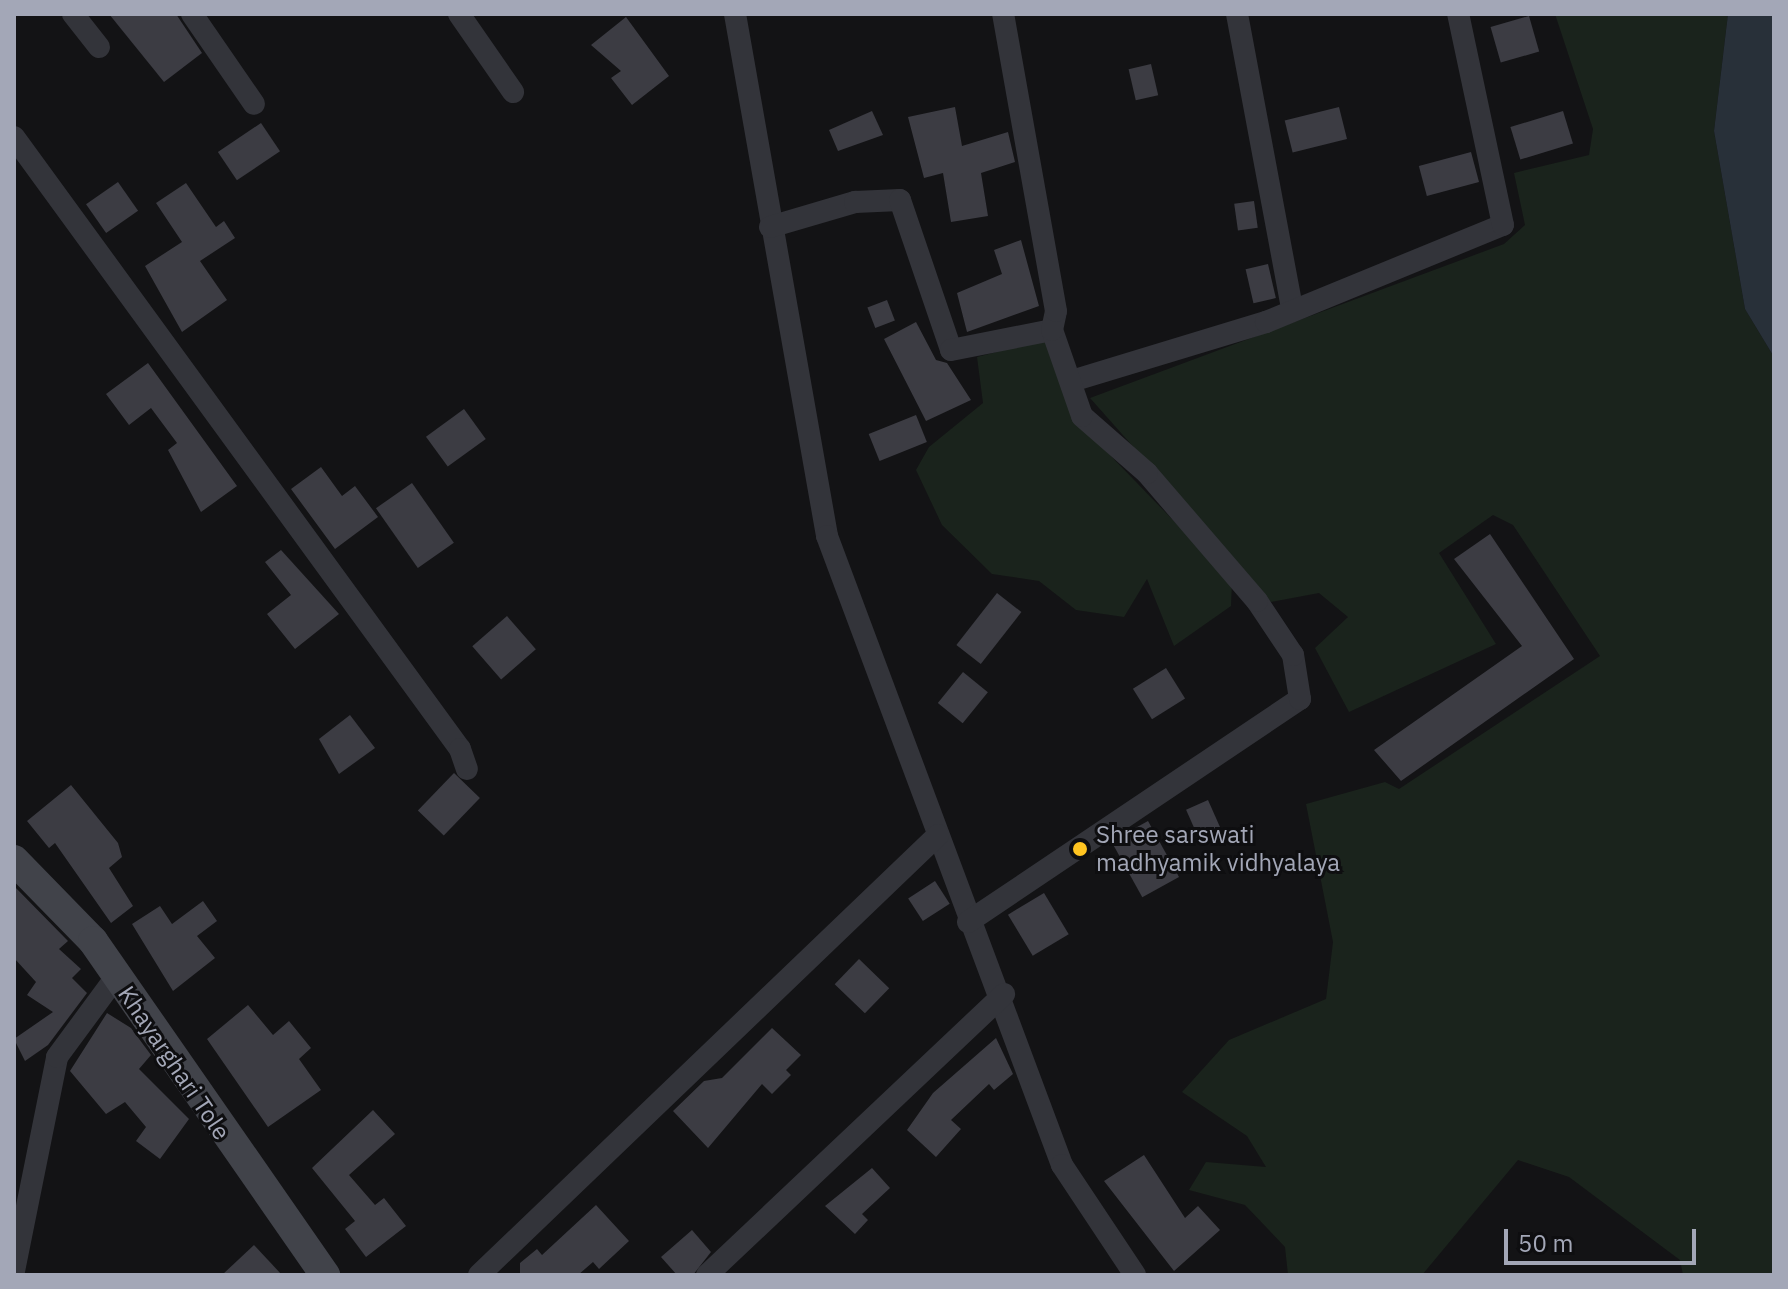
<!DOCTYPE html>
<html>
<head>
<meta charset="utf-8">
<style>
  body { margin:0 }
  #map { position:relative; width:1788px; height:1289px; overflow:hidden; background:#131315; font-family:"IBM Plex Sans",sans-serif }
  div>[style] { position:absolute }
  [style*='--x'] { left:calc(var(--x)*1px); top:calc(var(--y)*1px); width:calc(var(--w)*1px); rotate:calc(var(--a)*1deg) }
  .green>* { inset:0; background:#1a231c }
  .water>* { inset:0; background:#283039 }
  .building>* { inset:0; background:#3c3c43; transform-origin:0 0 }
  .street>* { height:22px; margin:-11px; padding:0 11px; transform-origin:11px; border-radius:11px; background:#33343a }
  .secondary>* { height:30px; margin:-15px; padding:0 15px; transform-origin:15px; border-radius:15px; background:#41434a }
  .dots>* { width:22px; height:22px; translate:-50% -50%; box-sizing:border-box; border:4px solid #0e0e10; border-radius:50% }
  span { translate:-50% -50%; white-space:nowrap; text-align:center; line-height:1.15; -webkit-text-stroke:6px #0e0e10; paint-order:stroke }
  .poi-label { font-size:24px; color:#a3a7b7 }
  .left { translate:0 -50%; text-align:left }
  .street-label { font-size:24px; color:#a3a7b7 }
  .frame { position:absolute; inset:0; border:16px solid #a3a7b7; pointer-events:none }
  .scale { position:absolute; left:1504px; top:1229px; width:192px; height:36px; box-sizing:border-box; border:4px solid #a3a7b7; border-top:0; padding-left:10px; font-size:24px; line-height:28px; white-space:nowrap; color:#a3a7b7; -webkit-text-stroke:6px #0e0e10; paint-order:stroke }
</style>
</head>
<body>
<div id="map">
  <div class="green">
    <div style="clip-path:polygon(1555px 14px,1728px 14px,1714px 131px,1745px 309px,1774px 357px,1774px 1275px,1683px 1275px,1680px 1260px,1569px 1177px,1518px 1160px,1422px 1275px,1288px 1275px,1285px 1247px,1245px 1205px,1189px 1190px,1206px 1162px,1266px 1167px,1247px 1136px,1182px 1092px,1229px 1040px,1326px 999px,1333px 942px,1306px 804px,1385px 782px,1399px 789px,1600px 656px,1513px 525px,1493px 515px,1439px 553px,1496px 644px,1349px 712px,1315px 648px,1348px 617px,1319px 593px,1271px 602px,1090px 398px,1504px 244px,1525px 225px,1514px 173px,1589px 155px,1593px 129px)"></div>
    <div style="clip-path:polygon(1047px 339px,1075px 419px,1232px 581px,1231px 606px,1174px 646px,1147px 579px,1124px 617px,1076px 610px,1039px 581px,992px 574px,942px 525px,916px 470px,929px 447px,983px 403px,977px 357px)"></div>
  </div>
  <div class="water">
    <div style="clip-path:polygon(1728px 14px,1774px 14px,1774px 357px,1745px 309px,1714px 131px)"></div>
  </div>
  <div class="building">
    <div style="clip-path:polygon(109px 14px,176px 14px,202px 53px,164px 82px)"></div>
    <div style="left:1529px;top:16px;width:37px;height:40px;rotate:74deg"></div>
    <div style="clip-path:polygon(626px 17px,669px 76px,632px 105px,611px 78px,621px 71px,591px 45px)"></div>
    <div style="left:1151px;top:64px;width:32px;height:23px;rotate:77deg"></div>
    <div style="clip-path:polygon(955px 107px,962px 146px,1008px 132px,1015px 162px,981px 173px,988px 216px,951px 222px,943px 173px,924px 178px,908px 117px)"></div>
    <div style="left:1339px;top:107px;width:33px;height:56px;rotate:76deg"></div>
    <div style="clip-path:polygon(872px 111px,883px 135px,838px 151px,829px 130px)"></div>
    <div style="left:1563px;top:111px;width:34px;height:55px;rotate:73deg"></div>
    <div style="left:261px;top:123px;width:34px;height:52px;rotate:56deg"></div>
    <div style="left:1471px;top:152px;width:31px;height:54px;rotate:75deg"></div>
    <div style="left:118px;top:182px;width:35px;height:39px;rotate:55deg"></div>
    <div style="clip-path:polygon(186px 183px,216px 227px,224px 221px,235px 238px,200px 261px,227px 300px,182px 332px,145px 266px,182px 242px,156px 203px)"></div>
    <div style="left:1254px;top:201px;width:27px;height:20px;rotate:82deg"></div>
    <div style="clip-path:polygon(1021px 240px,1039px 306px,967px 332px,957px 293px,1002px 274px,994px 250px)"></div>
    <div style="left:1268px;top:264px;width:35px;height:23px;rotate:77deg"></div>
    <div style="left:887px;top:300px;width:22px;height:21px;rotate:69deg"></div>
    <div style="clip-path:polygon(916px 322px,936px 360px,947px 363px,971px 400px,926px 421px,884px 339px)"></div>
    <div style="clip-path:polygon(148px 363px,237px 486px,201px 512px,168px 450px,177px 443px,151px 408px,129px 425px,106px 394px)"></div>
    <div style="left:464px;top:409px;width:37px;height:47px;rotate:54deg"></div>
    <div style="left:916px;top:415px;width:29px;height:51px;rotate:68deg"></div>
    <div style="clip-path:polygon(321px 467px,342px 496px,355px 486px,378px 517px,335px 549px,291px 489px)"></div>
    <div style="left:412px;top:483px;width:73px;height:44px;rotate:55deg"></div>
    <div style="clip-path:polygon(1490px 534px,1574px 659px,1401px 781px,1374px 750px,1522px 646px,1454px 559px)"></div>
    <div style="clip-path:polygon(281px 550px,339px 614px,295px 649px,267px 614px,291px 595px,265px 562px)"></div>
    <div style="left:997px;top:593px;width:31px;height:66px;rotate:38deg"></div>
    <div style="left:507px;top:616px;width:44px;height:46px;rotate:49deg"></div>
    <div style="left:1166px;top:668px;width:36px;height:39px;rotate:58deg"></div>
    <div style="left:963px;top:672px;width:32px;height:40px;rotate:39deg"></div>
    <div style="clip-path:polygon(350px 715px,375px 748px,339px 774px,319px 739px)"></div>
    <div style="left:454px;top:773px;width:36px;height:52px;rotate:44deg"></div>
    <div style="clip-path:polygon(71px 785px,118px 843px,122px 857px,109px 868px,133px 906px,111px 923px,55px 843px,49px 848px,27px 821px)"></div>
    <div style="left:1208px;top:800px;width:36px;height:24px;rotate:66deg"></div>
    <div style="left:1148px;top:821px;width:64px;height:42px;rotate:61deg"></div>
    <div style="left:935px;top:881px;width:27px;height:32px;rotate:57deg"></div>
    <div style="clip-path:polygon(14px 886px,68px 941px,59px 949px,81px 969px,72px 978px,87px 993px,48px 1045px,25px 1061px,14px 1039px,53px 1012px,27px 995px,36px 982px,14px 958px)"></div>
    <div style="left:1044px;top:893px;width:48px;height:42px;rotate:59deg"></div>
    <div style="clip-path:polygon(203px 901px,217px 921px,197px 936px,215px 958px,173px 991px,132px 924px,160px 906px,172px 924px)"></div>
    <div style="left:859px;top:959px;width:42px;height:35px;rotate:44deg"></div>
    <div style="clip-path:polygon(248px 1005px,273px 1035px,289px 1021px,311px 1048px,299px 1059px,321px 1090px,268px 1127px,207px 1039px)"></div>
    <div style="clip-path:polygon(107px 1013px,131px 1028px,151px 1055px,139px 1069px,189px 1119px,160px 1159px,136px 1141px,146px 1127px,125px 1102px,106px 1114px,70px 1071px)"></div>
    <div style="clip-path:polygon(772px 1028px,801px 1055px,786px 1070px,791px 1075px,772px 1094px,762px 1084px,708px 1148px,673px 1111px,704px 1081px,722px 1078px)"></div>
    <div style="clip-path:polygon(996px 1038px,1013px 1074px,994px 1090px,989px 1084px,951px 1120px,961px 1129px,936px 1157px,907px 1130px,933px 1093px)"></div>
    <div style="clip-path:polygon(373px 1110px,395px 1134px,349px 1175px,375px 1205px,384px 1198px,406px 1226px,366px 1257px,345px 1229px,355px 1221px,312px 1168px)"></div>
    <div style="clip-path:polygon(1144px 1155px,1185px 1218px,1198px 1206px,1220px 1230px,1174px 1271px,1104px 1181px)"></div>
    <div style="clip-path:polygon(872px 1168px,890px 1188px,862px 1214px,868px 1220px,855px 1234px,825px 1206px)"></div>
    <div style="clip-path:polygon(596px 1205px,629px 1241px,599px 1269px,593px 1262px,578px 1275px,520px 1275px,520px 1263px,537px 1249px,542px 1255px)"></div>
    <div style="clip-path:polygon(692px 1230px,711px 1252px,693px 1275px,677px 1275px,661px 1257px)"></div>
    <div style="clip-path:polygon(254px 1245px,282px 1275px,222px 1275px)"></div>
  </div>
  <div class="street">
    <div style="--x:73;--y:14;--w:42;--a:51.8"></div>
    <div style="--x:192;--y:14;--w:109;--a:55.4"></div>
    <div style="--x:459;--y:14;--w:95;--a:55.3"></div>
    <div style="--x:735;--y:14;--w:530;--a:80"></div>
    <div style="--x:827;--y:536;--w:671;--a:69.51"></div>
    <div style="--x:1062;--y:1165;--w:132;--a:56.4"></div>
    <div style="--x:1237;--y:14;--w:299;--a:79.4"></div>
    <div style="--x:14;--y:137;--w:757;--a:53.92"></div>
    <div style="--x:460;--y:749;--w:21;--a:71"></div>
    <div style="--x:770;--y:227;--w:89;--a:-16.4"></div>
    <div style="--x:855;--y:202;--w:45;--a:-2.5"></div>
    <div style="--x:900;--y:200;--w:158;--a:71.2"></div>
    <div style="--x:951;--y:350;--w:103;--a:-11.2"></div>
    <div style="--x:1075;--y:380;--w:200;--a:-16.9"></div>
    <div style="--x:1266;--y:322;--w:256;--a:-22.3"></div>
    <div style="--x:1503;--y:225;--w:216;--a:-102"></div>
    <div style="--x:968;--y:922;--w:400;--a:-33.9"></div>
    <div style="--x:1300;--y:699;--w:45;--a:-99"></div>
    <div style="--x:1293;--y:655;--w:65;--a:-123.7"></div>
    <div style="--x:1257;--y:601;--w:169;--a:-130.7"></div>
    <div style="--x:1147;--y:473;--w:86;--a:-138.8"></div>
    <div style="--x:1082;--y:416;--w:91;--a:-109.2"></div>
    <div style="--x:1052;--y:330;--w:19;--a:-78"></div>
    <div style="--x:1056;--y:311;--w:302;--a:-100.1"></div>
    <div style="--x:14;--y:1271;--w:218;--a:-78.6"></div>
    <div style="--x:57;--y:1057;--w:99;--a:-53.6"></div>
    <div style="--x:479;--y:1275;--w:636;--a:-43.79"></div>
    <div style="--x:707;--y:1275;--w:409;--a:-43.4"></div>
  </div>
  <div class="secondary">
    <div style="--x:14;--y:860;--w:113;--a:45.7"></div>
    <div style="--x:93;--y:941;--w:407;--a:55.2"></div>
  </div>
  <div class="dots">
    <div style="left:1080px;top:849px;background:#ffc420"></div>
  </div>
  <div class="poi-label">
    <span class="left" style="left:1096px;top:849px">Shree sarswati<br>madhyamik vidhyalaya</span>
  </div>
  <div class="street-label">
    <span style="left:174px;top:1063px;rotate:56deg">Khayarghari Tole</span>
  </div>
  <div class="frame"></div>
  <div class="scale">50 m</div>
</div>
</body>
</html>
